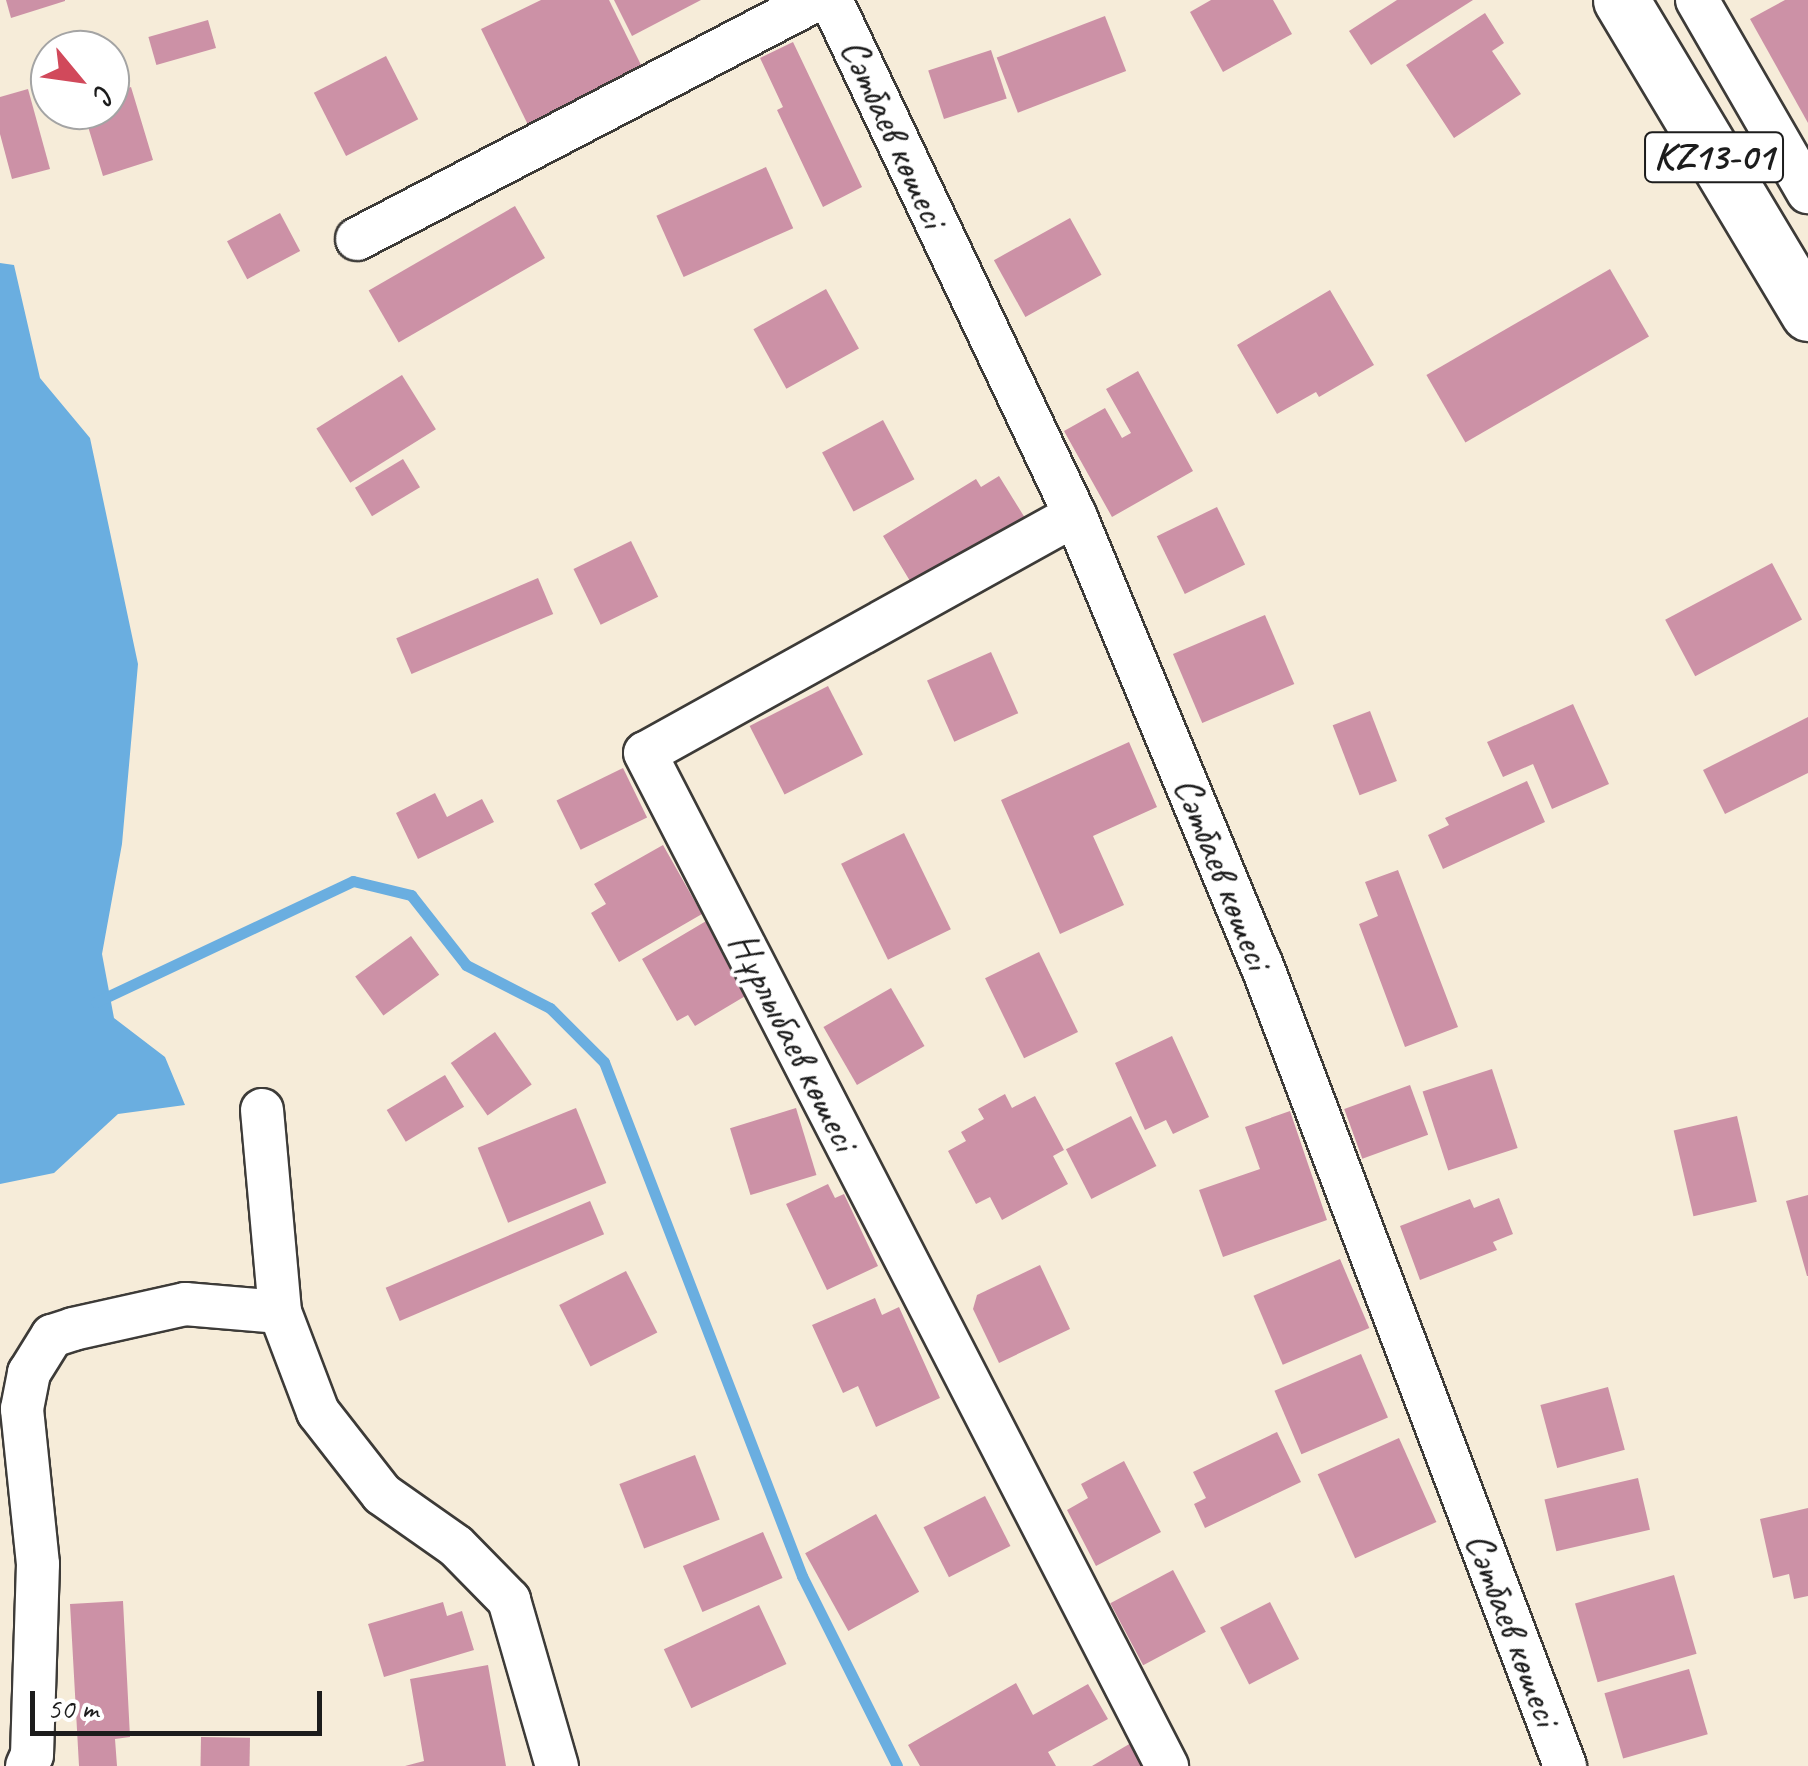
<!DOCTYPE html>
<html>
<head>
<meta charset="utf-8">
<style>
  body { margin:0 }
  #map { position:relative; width:1808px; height:1766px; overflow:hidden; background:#f6ecd9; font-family:Caveat,sans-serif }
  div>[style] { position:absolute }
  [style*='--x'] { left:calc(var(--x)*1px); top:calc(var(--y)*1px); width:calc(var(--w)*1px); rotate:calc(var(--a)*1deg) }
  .water>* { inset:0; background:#6aaee0 }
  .stream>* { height:11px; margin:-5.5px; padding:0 5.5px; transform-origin:5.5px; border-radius:5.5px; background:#6aaee0 }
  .building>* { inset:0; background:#cc91a6; transform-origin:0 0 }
  .roads { filter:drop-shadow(2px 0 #3d3b38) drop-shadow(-2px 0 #3d3b38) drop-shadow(0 2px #3d3b38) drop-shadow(0 -2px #3d3b38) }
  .minor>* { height:42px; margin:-21px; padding:0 21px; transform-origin:21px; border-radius:21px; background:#fff }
  .trunk>* { height:55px; margin:-27.5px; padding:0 27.5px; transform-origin:27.5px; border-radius:27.5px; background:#fff }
  span { translate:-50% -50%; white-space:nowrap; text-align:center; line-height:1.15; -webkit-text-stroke:8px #fff; paint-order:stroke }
  .shield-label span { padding:2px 8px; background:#fff; border:2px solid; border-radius:8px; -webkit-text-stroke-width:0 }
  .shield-label { font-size:38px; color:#1c1c1c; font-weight:700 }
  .street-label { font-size:40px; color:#1c1c1c }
  .north { position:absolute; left:30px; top:30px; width:100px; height:100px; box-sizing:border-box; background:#fff; border:2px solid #a4a4a4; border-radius:50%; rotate:119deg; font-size:28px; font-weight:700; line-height:40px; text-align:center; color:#1c1c1c }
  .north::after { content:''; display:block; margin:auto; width:35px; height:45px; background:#d1495b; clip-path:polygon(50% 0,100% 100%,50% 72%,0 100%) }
  .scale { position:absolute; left:30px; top:1691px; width:292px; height:45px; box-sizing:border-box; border:5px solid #1c1c1c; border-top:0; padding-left:12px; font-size:30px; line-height:35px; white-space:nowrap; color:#1c1c1c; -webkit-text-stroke:8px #fff; paint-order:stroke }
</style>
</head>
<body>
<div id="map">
  <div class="water">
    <div style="clip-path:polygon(0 263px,14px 265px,40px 378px,90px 438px,138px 664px,122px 844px,102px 954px,114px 1018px,165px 1057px,185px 1105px,118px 1114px,54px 1173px,0 1184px)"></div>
  </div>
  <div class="stream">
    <div style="--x:96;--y:1002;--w:284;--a:-25.2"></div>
    <div style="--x:353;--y:881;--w:60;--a:13.6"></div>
    <div style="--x:411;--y:895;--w:89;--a:51.8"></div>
    <div style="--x:466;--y:965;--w:94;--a:27.1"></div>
    <div style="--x:550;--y:1008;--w:76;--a:45"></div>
    <div style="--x:604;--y:1062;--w:551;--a:68.93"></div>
    <div style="--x:802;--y:1576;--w:212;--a:63.4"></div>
  </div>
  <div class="building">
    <div style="clip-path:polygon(6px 0,65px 0,65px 1px,11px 18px)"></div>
    <div style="clip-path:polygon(541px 0,609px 0,646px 75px,531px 131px,481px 29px)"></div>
    <div style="clip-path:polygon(614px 0,701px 0,632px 36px)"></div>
    <div style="clip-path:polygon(1211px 0,1273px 0,1292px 34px,1223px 72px,1190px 12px)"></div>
    <div style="clip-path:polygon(1397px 0,1473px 0,1371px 65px,1349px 31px)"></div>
    <div style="clip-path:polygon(1785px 0,1808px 0,1808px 123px,1750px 19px)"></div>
    <div style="clip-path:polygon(1485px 13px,1504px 43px,1492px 51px,1521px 94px,1454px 138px,1406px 65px)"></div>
    <div style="left:1105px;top:16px;width:59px;height:116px;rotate:69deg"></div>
    <div style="left:208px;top:20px;width:29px;height:62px;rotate:74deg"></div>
    <div style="clip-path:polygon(793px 42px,862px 187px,823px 207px,777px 110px,783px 107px,760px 58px)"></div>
    <div style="left:991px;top:50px;width:51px;height:66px;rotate:72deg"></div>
    <div style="left:386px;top:56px;width:71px;height:81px;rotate:63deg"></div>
    <div style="clip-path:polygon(131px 87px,153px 160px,103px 176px,83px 110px,110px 110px,110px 94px)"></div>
    <div style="clip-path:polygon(28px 89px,50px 169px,12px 179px,0 134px,0 97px)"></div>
    <div style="left:766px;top:167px;width:67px;height:120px;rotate:66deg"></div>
    <div style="left:515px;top:206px;width:60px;height:169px;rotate:60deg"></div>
    <div style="left:280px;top:213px;width:43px;height:60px;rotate:62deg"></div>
    <div style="left:1070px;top:218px;width:65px;height:87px;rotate:61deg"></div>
    <div style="left:1610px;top:269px;width:78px;height:212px;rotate:60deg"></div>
    <div style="left:826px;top:289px;width:68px;height:83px;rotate:61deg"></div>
    <div style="clip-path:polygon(1330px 290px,1374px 365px,1319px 397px,1316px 392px,1277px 414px,1237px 345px)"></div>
    <div style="clip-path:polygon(1138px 371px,1193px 471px,1112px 517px,1064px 431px,1105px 408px,1122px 438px,1131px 433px,1106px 389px)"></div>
    <div style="left:402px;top:375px;width:64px;height:101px;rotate:58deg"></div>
    <div style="left:883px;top:420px;width:67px;height:69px;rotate:62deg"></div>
    <div style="left:403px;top:459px;width:33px;height:56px;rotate:59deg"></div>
    <div style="clip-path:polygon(999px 476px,1025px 518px,913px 586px,883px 536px,976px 479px,981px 487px)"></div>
    <div style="left:1217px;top:507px;width:64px;height:67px;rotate:64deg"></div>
    <div style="left:631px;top:541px;width:62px;height:64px;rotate:64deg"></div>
    <div style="left:1772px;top:563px;width:64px;height:121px;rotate:62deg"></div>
    <div style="left:538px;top:578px;width:39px;height:154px;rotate:67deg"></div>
    <div style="left:1265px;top:615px;width:75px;height:100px;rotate:67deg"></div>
    <div style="left:991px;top:652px;width:67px;height:70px;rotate:66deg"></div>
    <div style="left:828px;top:686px;width:77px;height:88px;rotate:63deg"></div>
    <div style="clip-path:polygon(1573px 704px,1609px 784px,1552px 809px,1533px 764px,1503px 777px,1487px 742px)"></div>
    <div style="left:1370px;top:711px;width:75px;height:40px;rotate:69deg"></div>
    <div style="clip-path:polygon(1808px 717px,1808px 773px,1725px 814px,1703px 770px)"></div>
    <div style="clip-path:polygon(1129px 742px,1157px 807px,1093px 836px,1124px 905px,1060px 934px,1001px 800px)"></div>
    <div style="left:623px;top:768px;width:55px;height:74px;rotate:64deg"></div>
    <div style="clip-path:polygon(1527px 781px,1545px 822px,1443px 869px,1428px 835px,1449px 825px,1445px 818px)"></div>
    <div style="clip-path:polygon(435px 793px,447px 817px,482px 799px,494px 822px,418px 859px,396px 813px)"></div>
    <div style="left:904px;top:833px;width:107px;height:70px;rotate:64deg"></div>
    <div style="clip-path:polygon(663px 845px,702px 914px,619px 962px,591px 913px,606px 904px,594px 884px)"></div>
    <div style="clip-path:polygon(1398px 870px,1458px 1027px,1405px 1047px,1359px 924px,1378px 916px,1365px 882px)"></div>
    <div style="clip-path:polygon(718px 914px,743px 957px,730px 966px,747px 995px,695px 1026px,688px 1015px,677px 1021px,642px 959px)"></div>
    <div style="left:411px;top:936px;width:48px;height:69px;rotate:54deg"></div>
    <div style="left:1039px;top:952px;width:89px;height:60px;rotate:64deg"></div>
    <div style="left:891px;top:988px;width:67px;height:78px;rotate:60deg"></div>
    <div style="left:495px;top:1032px;width:64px;height:54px;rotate:55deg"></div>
    <div style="clip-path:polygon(1172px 1036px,1209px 1117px,1173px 1134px,1166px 1120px,1145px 1130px,1115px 1063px)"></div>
    <div style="left:1492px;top:1069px;width:83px;height:73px;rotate:72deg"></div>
    <div style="left:445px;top:1075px;width:37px;height:68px;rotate:59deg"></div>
    <div style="left:1410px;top:1085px;width:53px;height:70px;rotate:70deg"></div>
    <div style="clip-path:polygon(1005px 1094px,1012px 1108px,1035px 1096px,1064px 1150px,1053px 1156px,1068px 1184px,1002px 1220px,990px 1197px,976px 1204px,948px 1151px,966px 1141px,961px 1132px,984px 1119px,978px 1109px)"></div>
    <div style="left:576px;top:1108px;width:81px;height:106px;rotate:68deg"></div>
    <div style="left:796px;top:1108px;width:70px;height:69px;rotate:73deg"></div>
    <div style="clip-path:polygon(1290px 1111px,1327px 1220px,1223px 1257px,1199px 1190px,1260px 1169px,1245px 1127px)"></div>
    <div style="left:1131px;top:1116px;width:56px;height:73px;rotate:63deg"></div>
    <div style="left:1737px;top:1116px;width:88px;height:65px;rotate:77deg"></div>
    <div style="clip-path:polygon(828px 1184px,835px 1198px,844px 1194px,878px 1266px,827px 1290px,786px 1204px)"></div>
    <div style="clip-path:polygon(1808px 1195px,1808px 1276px,1807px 1276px,1786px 1201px)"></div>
    <div style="clip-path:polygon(1499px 1198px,1513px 1234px,1493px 1242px,1497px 1250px,1420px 1280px,1400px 1226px,1470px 1199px,1474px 1208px)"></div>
    <div style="left:590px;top:1201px;width:36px;height:222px;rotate:67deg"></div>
    <div style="left:1340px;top:1259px;width:75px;height:94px;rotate:67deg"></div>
    <div style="clip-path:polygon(1040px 1265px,1070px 1329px,999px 1363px,973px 1309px,977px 1295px)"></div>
    <div style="left:626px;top:1271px;width:69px;height:75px;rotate:63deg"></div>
    <div style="clip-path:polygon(875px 1298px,882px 1315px,899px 1307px,940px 1398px,876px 1427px,858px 1386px,843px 1393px,812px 1325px)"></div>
    <div style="left:1361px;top:1354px;width:69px;height:94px;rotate:67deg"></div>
    <div style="left:1608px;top:1387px;width:65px;height:70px;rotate:75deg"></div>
    <div style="clip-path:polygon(1277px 1432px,1301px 1482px,1205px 1528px,1194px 1504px,1206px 1498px,1193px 1472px)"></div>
    <div style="left:1399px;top:1438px;width:92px;height:89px;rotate:66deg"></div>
    <div style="left:695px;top:1455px;width:69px;height:81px;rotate:69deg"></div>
    <div style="clip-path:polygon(1124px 1461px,1161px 1532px,1096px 1566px,1067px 1510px,1088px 1498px,1081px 1484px)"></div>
    <div style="left:1638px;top:1478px;width:53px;height:96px;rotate:77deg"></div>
    <div style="left:985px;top:1496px;width:56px;height:69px;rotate:63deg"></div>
    <div style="clip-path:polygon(1808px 1508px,1808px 1596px,1794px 1599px,1789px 1574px,1773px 1578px,1760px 1519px)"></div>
    <div style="left:876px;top:1514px;width:89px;height:81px;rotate:61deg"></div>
    <div style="left:763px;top:1532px;width:50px;height:87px;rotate:67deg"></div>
    <div style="left:1173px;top:1570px;width:70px;height:71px;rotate:62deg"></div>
    <div style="left:1674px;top:1575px;width:82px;height:103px;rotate:74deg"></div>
    <div style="clip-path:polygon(123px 1601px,130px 1737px,115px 1739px,117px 1766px,79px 1766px,70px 1604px)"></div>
    <div style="clip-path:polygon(443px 1602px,447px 1616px,462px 1611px,474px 1650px,384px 1677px,368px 1624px)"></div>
    <div style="left:1270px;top:1602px;width:64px;height:56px;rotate:63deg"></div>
    <div style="left:759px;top:1605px;width:65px;height:105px;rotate:65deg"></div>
    <div style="clip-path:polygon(488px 1665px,506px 1766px,405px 1766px,424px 1761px,410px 1679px)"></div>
    <div style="left:1689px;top:1669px;width:68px;height:88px;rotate:74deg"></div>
    <div style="clip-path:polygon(1016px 1683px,1033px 1715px,1088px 1684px,1108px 1719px,1048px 1752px,1056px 1766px,920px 1766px,908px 1745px)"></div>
    <div style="left:201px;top:1737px;width:49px;height:29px;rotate:1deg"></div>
    <div style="clip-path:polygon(1131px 1743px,1144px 1766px,1092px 1766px)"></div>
  </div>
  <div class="roads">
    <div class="minor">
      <div style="--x:831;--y:0;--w:570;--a:64.65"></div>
      <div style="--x:1075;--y:515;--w:485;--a:67.5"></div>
      <div style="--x:1261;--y:963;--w:859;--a:69.26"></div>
      <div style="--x:1697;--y:0;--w:222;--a:60"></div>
      <div style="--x:357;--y:239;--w:517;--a:-27.51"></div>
      <div style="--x:1075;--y:515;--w:491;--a:151"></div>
      <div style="--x:645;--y:753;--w:1140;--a:62.74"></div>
      <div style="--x:262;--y:1110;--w:203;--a:84.9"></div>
      <div style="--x:280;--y:1312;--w:107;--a:69.2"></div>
      <div style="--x:318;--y:1412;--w:104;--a:52"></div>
      <div style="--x:382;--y:1494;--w:90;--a:35.1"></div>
      <div style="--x:456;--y:1546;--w:76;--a:45.5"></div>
      <div style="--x:509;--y:1600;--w:173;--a:73.9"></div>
      <div style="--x:27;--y:1766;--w:12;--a:-66"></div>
      <div style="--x:32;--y:1755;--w:191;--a:-88.2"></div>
      <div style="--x:38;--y:1564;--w:156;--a:-95.9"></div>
      <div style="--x:22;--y:1409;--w:37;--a:-79"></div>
      <div style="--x:29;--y:1373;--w:44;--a:-58.1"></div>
      <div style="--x:52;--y:1336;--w:22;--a:-18"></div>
      <div style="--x:73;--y:1329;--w:115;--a:-12.6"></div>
      <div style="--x:185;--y:1304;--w:95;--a:4.8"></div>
    </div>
    <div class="trunk">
      <div style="--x:1621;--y:0;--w:365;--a:59.1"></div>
    </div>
  </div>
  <div class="shield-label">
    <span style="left:1714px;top:157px">KZ13-01</span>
  </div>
  <div class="street-label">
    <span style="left:894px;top:133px;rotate:65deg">Сәтбаев көшесі</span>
    <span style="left:1223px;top:873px;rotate:68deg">Сәтбаев көшесі</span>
    <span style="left:794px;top:1041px;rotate:63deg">Нұрлыбаев көшесі</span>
    <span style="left:1513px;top:1629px;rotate:69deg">Сәтбаев көшесі</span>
  </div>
  <div class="north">С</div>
  <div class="scale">50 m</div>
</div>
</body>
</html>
